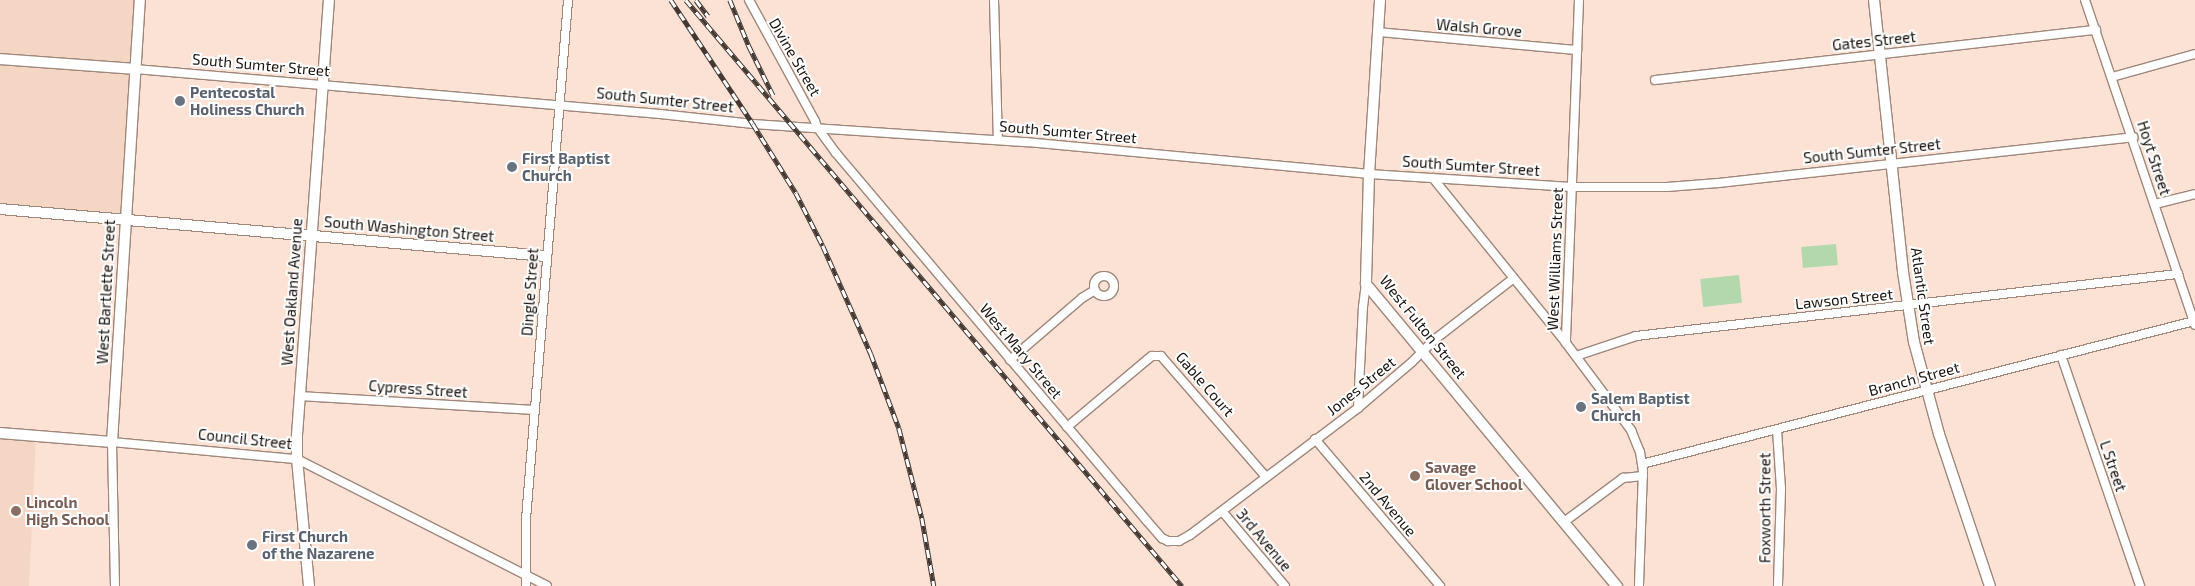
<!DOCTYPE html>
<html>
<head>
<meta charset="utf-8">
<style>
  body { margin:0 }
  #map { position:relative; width:2195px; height:586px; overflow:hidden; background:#fbe2d5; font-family:"Exo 2",sans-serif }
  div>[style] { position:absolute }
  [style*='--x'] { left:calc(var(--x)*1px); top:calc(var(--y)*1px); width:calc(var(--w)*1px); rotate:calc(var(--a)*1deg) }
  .built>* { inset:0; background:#f5d5c4 }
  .green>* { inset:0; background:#b4d8ad; transform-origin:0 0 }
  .roads { filter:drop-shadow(1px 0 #9e877b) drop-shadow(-1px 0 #9e877b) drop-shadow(0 1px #9e877b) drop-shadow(0 -1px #9e877b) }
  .minor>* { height:8px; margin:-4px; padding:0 4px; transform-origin:4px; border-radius:4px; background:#fff }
  .minor>.ring { margin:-4px; padding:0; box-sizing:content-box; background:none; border:8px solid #fff; border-radius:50% }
  .tertiary>* { height:10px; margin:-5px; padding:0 5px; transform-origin:5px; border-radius:5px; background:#fff }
  .rail>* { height:4.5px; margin-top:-2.25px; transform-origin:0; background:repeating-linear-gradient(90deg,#fff 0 8px,#433832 0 16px); box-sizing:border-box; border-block:1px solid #433832 }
  .dots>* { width:14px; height:14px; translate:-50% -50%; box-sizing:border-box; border:2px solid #fff; border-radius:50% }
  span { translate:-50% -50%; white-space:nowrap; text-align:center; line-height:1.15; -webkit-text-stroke:4px #fff; paint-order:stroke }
  .street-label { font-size:15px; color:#19110c }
  .worship-label { font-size:15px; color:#5b616d; font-weight:700 }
  .left { translate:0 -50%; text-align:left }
  .education-label { font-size:15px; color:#785e54; font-weight:700 }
</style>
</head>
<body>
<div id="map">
  <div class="built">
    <div style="clip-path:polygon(0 0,136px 0,120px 215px,0 206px)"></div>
    <div style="clip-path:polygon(0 433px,36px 436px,29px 586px,0 586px)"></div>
  </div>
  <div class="green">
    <div style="left:1836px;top:244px;width:21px;height:35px;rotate:85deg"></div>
    <div style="left:1739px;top:275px;width:28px;height:39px;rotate:84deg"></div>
  </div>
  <div class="roads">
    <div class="minor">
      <div style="--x:749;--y:0;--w:138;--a:61.4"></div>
      <div style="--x:815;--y:121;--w:6;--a:72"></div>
      <div style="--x:817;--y:127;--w:32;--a:54"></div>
      <div style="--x:836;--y:153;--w:482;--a:49.8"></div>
      <div style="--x:1147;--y:521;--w:23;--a:49"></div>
      <div style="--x:1162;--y:538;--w:7;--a:27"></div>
      <div style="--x:1168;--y:541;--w:11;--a:0"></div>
      <div style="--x:1179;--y:541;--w:13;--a:-29"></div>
      <div style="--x:1190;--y:535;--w:211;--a:-37.1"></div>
      <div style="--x:1358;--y:408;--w:71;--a:-40.4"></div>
      <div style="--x:1412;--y:362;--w:31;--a:-45"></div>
      <div style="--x:1434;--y:340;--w:101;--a:-37.8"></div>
      <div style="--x:994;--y:0;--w:140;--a:88.4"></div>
      <div style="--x:1579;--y:0;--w:343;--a:92.2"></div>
      <div style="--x:1566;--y:343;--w:109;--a:53.2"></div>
      <div style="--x:1631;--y:430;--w:24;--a:68"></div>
      <div style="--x:1640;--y:452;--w:18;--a:81"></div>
      <div style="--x:1643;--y:470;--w:116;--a:92"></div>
      <div style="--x:2085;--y:0;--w:343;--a:71.3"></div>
      <div style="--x:1378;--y:32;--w:200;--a:5.2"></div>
      <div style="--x:135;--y:69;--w:527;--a:4.9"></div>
      <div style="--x:660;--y:114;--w:94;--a:6.1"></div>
      <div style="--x:753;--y:124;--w:274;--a:3.8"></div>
      <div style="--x:1026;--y:142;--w:344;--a:5.3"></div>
      <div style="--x:1369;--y:174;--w:203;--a:3.7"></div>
      <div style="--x:1572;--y:187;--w:95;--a:0"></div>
      <div style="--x:1667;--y:187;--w:51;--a:-4.5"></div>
      <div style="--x:1718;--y:183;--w:418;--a:-6.3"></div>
      <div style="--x:2112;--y:77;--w:86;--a:-15.5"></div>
      <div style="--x:1655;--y:80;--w:444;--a:-6.5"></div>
      <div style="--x:1433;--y:178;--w:212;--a:51.1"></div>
      <div style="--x:2155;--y:204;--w:41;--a:-14"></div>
      <div class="ring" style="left:1094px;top:276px;width:12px;height:12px"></div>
      <div style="--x:2061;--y:355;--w:244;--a:71.1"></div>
      <div style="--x:1576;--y:356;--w:63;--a:-18.4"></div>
      <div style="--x:1636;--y:336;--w:546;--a:-6.53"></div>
      <div style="--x:1010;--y:360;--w:95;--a:-40.7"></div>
      <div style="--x:1082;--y:298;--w:15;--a:-32"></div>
      <div style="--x:299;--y:396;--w:236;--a:3.4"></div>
      <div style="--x:1358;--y:408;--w:101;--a:-87.2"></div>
      <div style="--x:1363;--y:307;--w:23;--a:-83"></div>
      <div style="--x:1067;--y:427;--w:106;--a:-40"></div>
      <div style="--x:1148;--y:359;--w:5;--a:-37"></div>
      <div style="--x:1152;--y:356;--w:9;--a:0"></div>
      <div style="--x:1161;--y:356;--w:160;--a:49"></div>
      <div style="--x:1777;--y:430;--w:59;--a:86.1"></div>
      <div style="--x:1781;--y:489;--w:97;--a:91.8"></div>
      <div style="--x:1315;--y:439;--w:193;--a:49.6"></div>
      <div style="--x:1642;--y:464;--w:570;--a:-14.52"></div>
      <div style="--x:1222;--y:511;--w:98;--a:50"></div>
      <div style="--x:1564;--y:522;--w:74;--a:-36.7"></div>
      <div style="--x:1623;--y:478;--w:20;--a:-6"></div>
      <div style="--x:115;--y:586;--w:144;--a:-91.2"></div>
      <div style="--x:112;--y:442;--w:186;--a:5.3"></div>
      <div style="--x:297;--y:459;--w:280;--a:26.9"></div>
      <div style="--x:526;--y:586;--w:67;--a:-90"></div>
      <div style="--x:526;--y:519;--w:521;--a:-85.37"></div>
    </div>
    <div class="tertiary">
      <div style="--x:1380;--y:0;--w:174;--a:93.6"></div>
      <div style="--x:1369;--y:174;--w:110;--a:91.6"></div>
      <div style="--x:1366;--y:284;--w:393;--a:50.3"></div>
      <div style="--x:1874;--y:0;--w:274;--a:83.9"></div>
      <div style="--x:1903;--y:272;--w:71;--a:81.1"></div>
      <div style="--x:1914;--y:342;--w:95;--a:74.8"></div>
      <div style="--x:1939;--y:434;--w:160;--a:71.5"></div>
      <div style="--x:0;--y:59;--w:135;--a:4.2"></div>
      <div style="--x:0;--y:209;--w:548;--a:4.92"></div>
      <div style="--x:0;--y:433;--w:112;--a:4.6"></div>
      <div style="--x:112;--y:442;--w:443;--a:-86.4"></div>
      <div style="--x:309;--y:586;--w:128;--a:-95.4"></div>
      <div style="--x:297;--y:459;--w:24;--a:-90"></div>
      <div style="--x:297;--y:435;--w:436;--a:-85.8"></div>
    </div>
  </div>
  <div class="rail">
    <div style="--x:671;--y:0;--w:149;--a:56.5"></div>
    <div style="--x:753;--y:124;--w:81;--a:58.1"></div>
    <div style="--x:796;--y:193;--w:59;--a:63"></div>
    <div style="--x:823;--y:246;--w:118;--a:66"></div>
    <div style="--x:871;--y:354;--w:79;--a:69.3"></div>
    <div style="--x:899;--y:428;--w:93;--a:75.7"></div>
    <div style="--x:922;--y:518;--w:69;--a:80"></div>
    <div style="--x:686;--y:0;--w:768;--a:49.75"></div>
    <div style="--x:696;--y:0;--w:20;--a:53"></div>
    <div style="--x:730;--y:0;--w:50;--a:67.6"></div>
    <div style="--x:749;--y:46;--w:55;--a:63.9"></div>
  </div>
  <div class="dots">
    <div style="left:180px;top:101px;background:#6b7280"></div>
    <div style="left:512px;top:167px;background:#6b7280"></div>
    <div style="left:1581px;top:407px;background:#6b7280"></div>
    <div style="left:1415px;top:476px;background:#8d6e63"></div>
    <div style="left:16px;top:511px;background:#8d6e63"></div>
    <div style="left:252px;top:545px;background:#6b7280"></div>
  </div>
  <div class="street-label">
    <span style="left:1479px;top:28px;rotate:5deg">Walsh Grove</span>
    <span style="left:1874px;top:41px;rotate:-6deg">Gates Street</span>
    <span style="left:795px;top:57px;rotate:60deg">Divine Street</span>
    <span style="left:261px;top:65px;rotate:5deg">South Sumter Street</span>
    <span style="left:665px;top:100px;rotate:6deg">South Sumter Street</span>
    <span style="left:1068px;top:132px;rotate:5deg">South Sumter Street</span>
    <span style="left:1872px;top:151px;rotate:-6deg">South Sumter Street</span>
    <span style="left:2154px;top:158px;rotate:72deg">Hoyt Street</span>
    <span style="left:1471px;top:166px;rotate:4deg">South Sumter Street</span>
    <span style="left:409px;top:229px;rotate:5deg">South Washington Street</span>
    <span style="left:1555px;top:259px;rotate:-88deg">West Williams Street</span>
    <span style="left:106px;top:292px;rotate:-87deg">West Bartlette Street</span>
    <span style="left:292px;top:292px;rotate:-86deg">West Oakland Avenue</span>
    <span style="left:530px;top:292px;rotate:-86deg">Dingle Street</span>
    <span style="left:1923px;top:296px;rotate:82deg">Atlantic Street</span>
    <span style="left:1844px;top:299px;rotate:-6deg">Lawson Street</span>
    <span style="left:1423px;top:327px;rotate:51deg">West Fulton Street</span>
    <span style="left:1021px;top:351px;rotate:50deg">West Mary Street</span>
    <span style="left:1914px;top:379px;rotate:-15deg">Branch Street</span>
    <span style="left:1205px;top:384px;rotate:49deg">Gable Court</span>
    <span style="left:1361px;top:386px;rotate:-39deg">Jones Street</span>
    <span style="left:418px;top:389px;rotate:4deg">Cypress Street</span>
    <span style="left:245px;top:439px;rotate:6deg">Council Street</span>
    <span style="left:2113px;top:466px;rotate:71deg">L Street</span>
    <span style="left:1388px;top:504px;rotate:50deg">2nd Avenue</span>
    <span style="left:1765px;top:508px;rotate:-90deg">Foxworth Street</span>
    <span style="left:1264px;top:540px;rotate:50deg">3rd Avenue</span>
  </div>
  <div class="worship-label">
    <span class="left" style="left:190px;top:101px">Pentecostal<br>Holiness Church</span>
    <span class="left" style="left:522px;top:167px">First Baptist<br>Church</span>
    <span class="left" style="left:1591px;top:407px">Salem Baptist<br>Church</span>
    <span class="left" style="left:262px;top:545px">First Church<br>of the Nazarene</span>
  </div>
  <div class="education-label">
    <span class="left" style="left:1425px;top:476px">Savage<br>Glover School</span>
    <span class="left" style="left:26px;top:511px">Lincoln<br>High School</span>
  </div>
</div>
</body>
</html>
